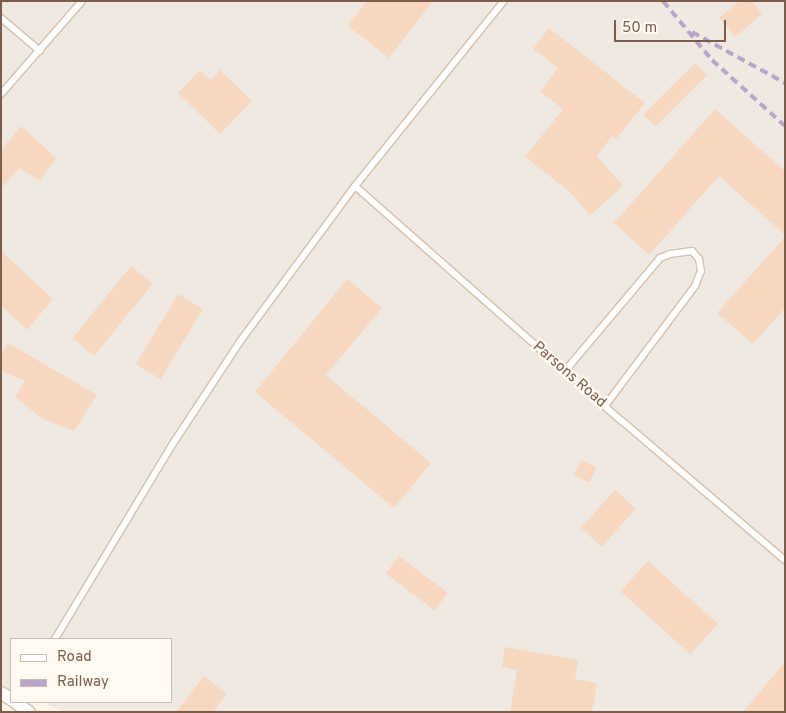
<!DOCTYPE html>
<html>
<head>
<meta charset="utf-8">
<style>
  body { margin:0 }
  #map { position:relative; width:786px; height:713px; overflow:hidden; background:#fef7e9; font-family:Overpass,sans-serif }
  div>[style] { position:absolute }
  [style*='--x'] { left:calc(var(--x)*1px); top:calc(var(--y)*1px); width:calc(var(--w)*1px); rotate:calc(var(--a)*1deg) }
  .industrial>* { inset:0; background:#efe9e2 }
  .building>* { inset:0; background:#f7d7be; transform-origin:0 0 }
  .roads { filter:drop-shadow(1px 0 #d3bfac) drop-shadow(-1px 0 #d3bfac) drop-shadow(0 1px #d3bfac) drop-shadow(0 -1px #d3bfac) }
  .service>* { height:6px; margin:-3px; padding:0 3px; transform-origin:3px; border-radius:3px; background:#fff }
  .minor>* { height:12px; margin:-6px; padding:0 6px; transform-origin:6px; border-radius:6px; background:#fff }
  .rail>* { height:4px; margin-top:-2px; transform-origin:0; background:repeating-linear-gradient(90deg,#bba4cb 0 8px,transparent 0 13px) }
  span { translate:-50% -50%; white-space:nowrap; text-align:center; line-height:1.15; -webkit-text-stroke:5px #fffaf2; paint-order:stroke }
  .street-label { font-size:15px; color:#7d5d49 }
  .frame { position:absolute; inset:0; border:2px solid #7d5d49; pointer-events:none }
  .legend { position:absolute; left:10px; top:638px; width:162px; height:65px; box-sizing:border-box; background:#fffaf2; border:1px solid #cbbbae; margin:0; padding:6px 9px; list-style:none; font-size:15px; color:#7d5d49 }
  .legend li { display:flex; align-items:center; gap:10px; height:25px }
  .legend b { width:25px; border:1px solid #cbbbae }
  .scale { position:absolute; left:614px; top:20px; width:112px; height:22px; box-sizing:border-box; border:2px solid #7d5d49; border-top:0; padding-left:6px; font-size:15px; line-height:18px; white-space:nowrap; color:#7d5d49; -webkit-text-stroke:4px #fffaf2; paint-order:stroke }
</style>
</head>
<body>
<div id="map">
  <div class="industrial">
    <div style="clip-path:polygon(1px 1px,785px 1px,785px 712px,63px 712px,44px 702px,171px 702px,171px 639px,11px 639px,11px 690px,1px 692px)"></div>
  </div>
  <div class="building">
    <div style="clip-path:polygon(367px 1px,433px 1px,389px 58px,348px 26px)"></div>
    <div style="clip-path:polygon(740px 1px,752px 1px,762px 14px,735px 37px,719px 18px)"></div>
    <div style="clip-path:polygon(549px 28px,645px 103px,616px 139px,612px 136px,597px 156px,623px 186px,590px 215px,570px 192px,525px 157px,563px 109px,540px 91px,558px 68px,533px 49px)"></div>
    <div style="left:695px;top:63px;width:17px;height:73px;rotate:45deg"></div>
    <div style="clip-path:polygon(200px 70px,211px 80px,220px 70px,252px 101px,220px 134px,178px 93px)"></div>
    <div style="clip-path:polygon(715px 109px,785px 171px,785px 235px,719px 176px,649px 255px,614px 223px)"></div>
    <div style="clip-path:polygon(21px 126px,56px 158px,40px 181px,20px 168px,1px 188px,1px 150px)"></div>
    <div style="clip-path:polygon(785px 237px,785px 308px,753px 344px,717px 313px)"></div>
    <div style="clip-path:polygon(1px 251px,53px 299px,27px 330px,1px 305px)"></div>
    <div style="left:131px;top:266px;width:28px;height:93px;rotate:39deg"></div>
    <div style="clip-path:polygon(347px 279px,382px 308px,326px 375px,431px 463px,394px 508px,255px 392px)"></div>
    <div style="left:178px;top:294px;width:29px;height:82px;rotate:31deg"></div>
    <div style="clip-path:polygon(8px 343px,97px 395px,74px 431px,43px 419px,15px 397px,25px 381px,1px 371px,1px 354px)"></div>
    <div style="left:581px;top:460px;width:17px;height:17px;rotate:25deg"></div>
    <div style="left:615px;top:490px;width:28px;height:51px;rotate:42deg"></div>
    <div style="left:399px;top:556px;width:61px;height:22px;rotate:37deg"></div>
    <div style="left:648px;top:561px;width:94px;height:41px;rotate:42deg"></div>
    <div style="clip-path:polygon(505px 647px,578px 660px,575px 679px,597px 683px,592px 712px,510px 712px,517px 670px,502px 667px)"></div>
    <div style="clip-path:polygon(785px 662px,785px 712px,743px 712px)"></div>
    <div style="clip-path:polygon(204px 676px,227px 694px,213px 712px,176px 712px)"></div>
  </div>
  <div class="roads">
    <div class="service">
      <div style="--x:1;--y:18;--w:51;--a:40.2"></div>
      <div style="--x:1;--y:94;--w:123;--a:-48.9"></div>
      <div style="--x:355;--y:186;--w:356;--a:41.4"></div>
      <div style="--x:622;--y:421;--w:214;--a:40.5"></div>
      <div style="--x:565;--y:371;--w:148;--a:-49.9"></div>
      <div style="--x:660;--y:258;--w:11;--a:-22"></div>
      <div style="--x:670;--y:254;--w:22;--a:-8"></div>
      <div style="--x:692;--y:251;--w:11;--a:49"></div>
      <div style="--x:699;--y:259;--w:12;--a:81"></div>
      <div style="--x:701;--y:271;--w:16;--a:112"></div>
      <div style="--x:695;--y:286;--w:150;--a:126.9"></div>
      <div style="--x:55;--y:639;--w:230;--a:-58.9"></div>
      <div style="--x:174;--y:442;--w:122;--a:-56.7"></div>
      <div style="--x:241;--y:340;--w:192;--a:-53.5"></div>
      <div style="--x:355;--y:186;--w:238;--a:-51.2"></div>
    </div>
    <div class="minor">
      <div style="--x:1;--y:693;--w:12;--a:31"></div>
      <div style="--x:15;--y:702;--w:17;--a:36"></div>
    </div>
  </div>
  <div class="rail">
    <div style="--x:663;--y:1;--w:77;--a:50.3"></div>
    <div style="--x:712;--y:60;--w:98;--a:42.1"></div>
    <div style="--x:692;--y:32;--w:106;--a:28.7"></div>
  </div>
  <div class="street-label">
    <span style="left:569px;top:375px;rotate:41deg">Parsons Road</span>
  </div>
  <div class="frame"></div>
  <ul class="legend">
  <li><b style="height:6px;background:#fff"></b>Road</li>
  <li><b style="height:6px;background:#bba4cb"></b>Railway</li>
  </ul>
  <div class="scale">50 m</div>
</div>
</body>
</html>
